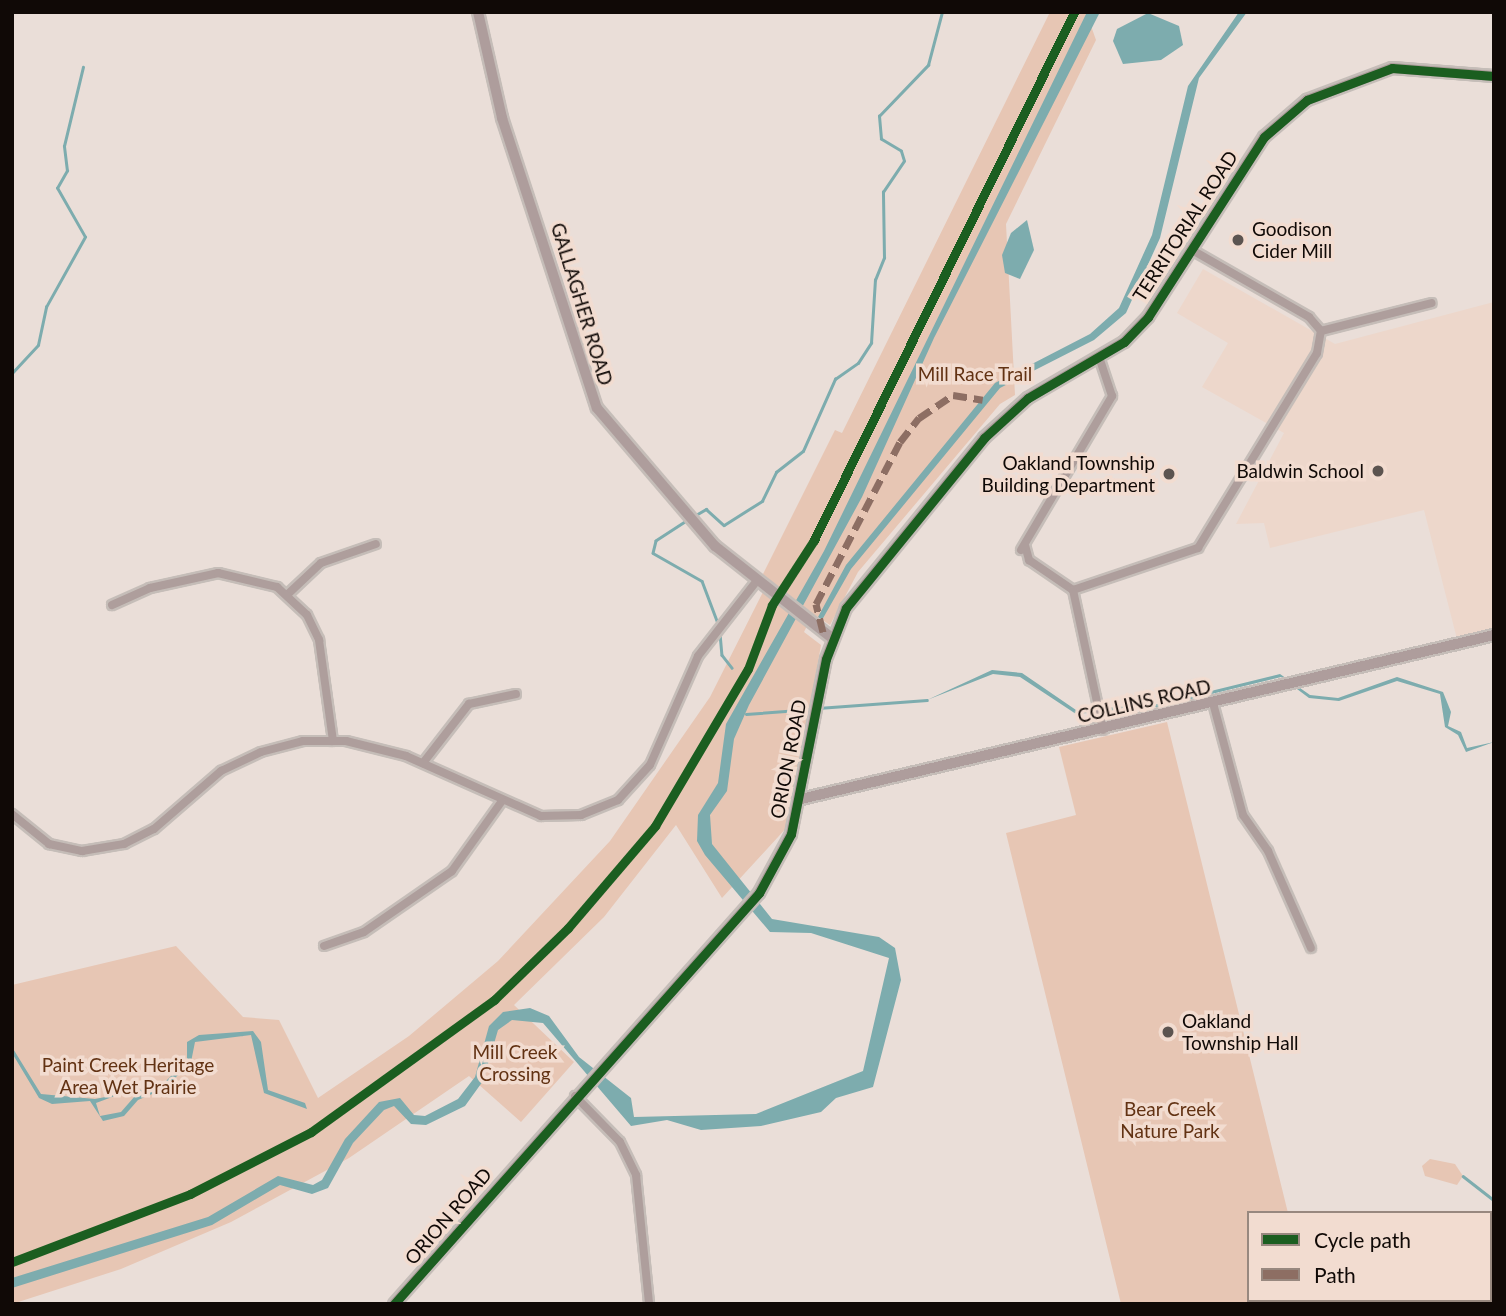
<!DOCTYPE html>
<html>
<head>
<meta charset="utf-8">
<style>
  body { margin:0 }
  #map { position:relative; width:1506px; height:1316px; overflow:hidden; background:#eaded8; font-family:Lato,sans-serif }
  div>[style] { position:absolute }
  [style*='--x'] { left:calc(var(--x)*1px); top:calc(var(--y)*1px); width:calc(var(--w)*1px); rotate:calc(var(--a)*1deg) }
  .built>* { inset:0; background:#edd7cb }
  .green>* { inset:0; background:#e7c6b4 }
  .water>* { inset:0; background:#7dacae }
  .stream>* { height:2.5px; margin:-1.25px; padding:0 1.25px; transform-origin:1.25px; border-radius:1.25px; background:#7dacae }
  .roads { filter:drop-shadow(2px 0 #c5bdb8) drop-shadow(-2px 0 #c5bdb8) drop-shadow(0 2px #c5bdb8) drop-shadow(0 -2px #c5bdb8) }
  .street>* { height:8px; margin:-4px; padding:0 4px; transform-origin:4px; border-radius:4px; background:#ae9e9c }
  .secondary>* { height:10px; margin:-5px; padding:0 5px; transform-origin:5px; border-radius:5px; background:#ae9d9c }
  .quiet>* { height:7px; margin-top:-3.5px; transform-origin:0; background:repeating-linear-gradient(90deg,#8d6e63 0 14px,transparent 0 21px) }
  .cycleway>* { height:9px; margin:-4.5px; padding:0 4.5px; transform-origin:4.5px; border-radius:4.5px; background:#1b5e20 }
  .dots>* { width:19px; height:19px; translate:-50% -50%; box-sizing:border-box; border:4px solid #f2dcd0; border-radius:50% }
  span { translate:-50% -50%; white-space:nowrap; text-align:center; line-height:1.15; -webkit-text-stroke:7px #f2dcd0; paint-order:stroke }
  .street-label { font-size:19px; color:#100906 }
  .poi-label { font-size:19px; color:#100906 }
  .left { translate:0 -50%; text-align:left }
  .right { translate:-100% -50%; text-align:right }
  .park-label { font-size:19px; color:#623213 }
  .frame { position:absolute; inset:0; border:14px solid #100906; pointer-events:none }
  .legend { position:absolute; left:1247px; top:1211px; width:245px; height:91px; box-sizing:border-box; background:#f2dcd0; border:2px solid #98887f; margin:0; padding:9px 12px; list-style:none; font-size:21px; color:#100906 }
  .legend li { display:flex; align-items:center; gap:14px; height:35px }
  .legend b { width:35px; border:2px solid #98887f }
</style>
</head>
<body>
<div id="map">
  <div class="built">
    <div style="clip-path:polygon(1203px 269px,1335px 344px,1494px 302px,1494px 630px,1457px 639px,1424px 510px,1270px 548px,1264px 523px,1236px 524px,1284px 433px,1202px 387px,1228px 343px,1177px 313px)"></div>
  </div>
  <div class="green">
    <div style="clip-path:polygon(1050px 12px,1098px 12px,1091px 26px,1096px 40px,1006px 224px,1015px 395px,1000px 404px,858px 572px,830px 625px,813px 614px,804px 632px,821px 645px,789px 825px,722px 898px,676px 825px,604px 917px,514px 1005px,574px 1062px,521px 1122px,469px 1076px,349px 1158px,231px 1222px,121px 1269px,12px 1304px,12px 985px,176px 946px,243px 1017px,279px 1020px,318px 1098px,409px 1036px,498px 961px,610px 841px,710px 697px,769px 580px,763px 574px,835px 430px,842px 433px)"></div>
    <div style="clip-path:polygon(1167px 722px,1288px 1213px,1249px 1213px,1249px 1300px,1490px 1300px,1494px 1241px,1494px 1304px,1121px 1304px,1006px 833px,1076px 815px,1059px 747px)"></div>
    <div style="clip-path:polygon(1430px 1159px,1455px 1164px,1463px 1176px,1457px 1185px,1425px 1176px,1422px 1166px)"></div>
  </div>
  <div class="water">
    <div style="clip-path:polygon(1087px 12px,1100px 12px,934px 338px,862px 497px,749px 705px,734px 739px,727px 791px,710px 815px,712px 844px,772px 919px,879px 937px,895px 948px,901px 980px,873px 1087px,836px 1098px,821px 1112px,761px 1126px,701px 1130px,667px 1120px,631px 1126px,543px 1023px,512px 1020px,498px 1030px,483px 1081px,465px 1106px,426px 1125px,411px 1124px,394px 1106px,384px 1110px,353px 1143px,328px 1188px,312px 1194px,280px 1185px,212px 1225px,12px 1288px,12px 1278px,208px 1217px,278px 1176px,313px 1185px,322px 1180px,345px 1139px,379px 1102px,400px 1098px,414px 1115px,425px 1116px,458px 1099px,475px 1077px,489px 1026px,503px 1012px,530px 1008px,549px 1016px,579px 1057px,631px 1098px,634px 1117px,756px 1114px,863px 1071px,889px 958px,811px 933px,770px 932px,705px 855px,697px 841px,698px 815px,718px 783px,726px 724px,824px 551px)"></div>
    <div style="clip-path:polygon(1239px 12px,1247px 12px,1199px 78px,1160px 238px,1126px 313px,1094px 340px,1000px 388px,851px 569px,822px 620px,818px 617px,846px 565px,995px 383px,1090px 334px,1119px 308px,1152px 235px,1188px 86px)"></div>
    <div style="clip-path:polygon(1148px 13px,1179px 26px,1183px 45px,1161px 60px,1123px 64px,1113px 41px,1117px 29px)"></div>
    <div style="clip-path:polygon(1027px 220px,1034px 250px,1020px 279px,1005px 273px,1002px 255px,1011px 233px)"></div>
    <div style="clip-path:polygon(992px 670px,1022px 673px,1076px 710px,1158px 704px,1280px 674px,1310px 695px,1338px 698px,1397px 677px,1443px 692px,1451px 712px,1448px 726px,1461px 732px,1467px 748px,1494px 742px,1466px 752px,1458px 735px,1445px 727px,1440px 694px,1397px 681px,1339px 701px,1309px 698px,1281px 677px,1158px 707px,1076px 714px,1020px 677px,993px 674px,927px 700px)"></div>
    <div style="clip-path:polygon(evenodd,253px 1031px,261px 1042px,268px 1090px,305px 1103px,307px 1109px,264px 1093px,251px 1035px,195px 1042px,191px 1062px,164px 1089px,138px 1100px,124px 1116px,103px 1121px,90px 1101px,52px 1104px,39px 1098px,12px 1053px,12px 1047px,41px 1094px,95px 1099px,161px 1086px,187px 1060px,187px 1042px,199px 1035px,253px 1031px,123px 1093px,135px 1096px,121px 1112px,100px 1116px,96px 1103px,123px 1093px)"></div>
  </div>
  <div class="stream">
    <div style="--x:12;--y:373;--w:38;--a:-47"></div>
    <div style="--x:38;--y:345;--w:39;--a:-78"></div>
    <div style="--x:46;--y:307;--w:80;--a:-60.9"></div>
    <div style="--x:85;--y:237;--w:56;--a:-119.7"></div>
    <div style="--x:57;--y:188;--w:20;--a:-60"></div>
    <div style="--x:67;--y:171;--w:25;--a:-97"></div>
    <div style="--x:64;--y:146;--w:81;--a:-76.5"></div>
    <div style="--x:694;--y:516;--w:14;--a:-30"></div>
    <div style="--x:706;--y:509;--w:24;--a:42"></div>
    <div style="--x:724;--y:525;--w:45;--a:-32.3"></div>
    <div style="--x:762;--y:501;--w:32;--a:-64"></div>
    <div style="--x:776;--y:472;--w:34;--a:-38"></div>
    <div style="--x:803;--y:451;--w:79;--a:-66"></div>
    <div style="--x:835;--y:379;--w:28;--a:-35"></div>
    <div style="--x:858;--y:363;--w:24;--a:-57"></div>
    <div style="--x:871;--y:343;--w:63;--a:-86.4"></div>
    <div style="--x:875;--y:280;--w:24;--a:-68"></div>
    <div style="--x:884;--y:258;--w:66;--a:-90.9"></div>
    <div style="--x:883;--y:192;--w:37;--a:-56"></div>
    <div style="--x:904;--y:161;--w:10;--a:-107"></div>
    <div style="--x:901;--y:151;--w:23;--a:-149"></div>
    <div style="--x:881;--y:139;--w:23;--a:-95"></div>
    <div style="--x:879;--y:116;--w:71;--a:-46.1"></div>
    <div style="--x:928;--y:65;--w:55;--a:-75.2"></div>
    <div style="--x:688;--y:520;--w:38;--a:147"></div>
    <div style="--x:656;--y:541;--w:12;--a:104"></div>
    <div style="--x:653;--y:553;--w:56;--a:29.7"></div>
    <div style="--x:702;--y:581;--w:48;--a:69.3"></div>
    <div style="--x:720;--y:633;--w:22;--a:85"></div>
    <div style="--x:722;--y:655;--w:16;--a:52"></div>
    <div style="--x:818;--y:708;--w:109;--a:-4.2"></div>
    <div style="--x:746;--y:714;--w:66;--a:-4.3"></div>
    <div style="--x:1463;--y:1176;--w:39;--a:38"></div>
  </div>
  <div class="roads">
    <div class="street">
      <div style="--x:1192;--y:250;--w:135;--a:29.8"></div>
      <div style="--x:1309;--y:317;--w:18;--a:49"></div>
      <div style="--x:1321;--y:331;--w:114;--a:-14.2"></div>
      <div style="--x:1025;--y:545;--w:16;--a:75"></div>
      <div style="--x:1029;--y:560;--w:53;--a:34.3"></div>
      <div style="--x:1021;--y:550;--w:179;--a:-59.4"></div>
      <div style="--x:1112;--y:396;--w:41;--a:-108.4"></div>
      <div style="--x:1073;--y:590;--w:132;--a:-18.6"></div>
      <div style="--x:1198;--y:548;--w:228;--a:-58.6"></div>
      <div style="--x:1317;--y:353;--w:22;--a:-80"></div>
      <div style="--x:1073;--y:590;--w:143;--a:77.9"></div>
      <div style="--x:288;--y:594;--w:45;--a:-43.2"></div>
      <div style="--x:321;--y:563;--w:58;--a:-19.1"></div>
      <div style="--x:112;--y:605;--w:42;--a:-24.1"></div>
      <div style="--x:150;--y:588;--w:70;--a:-12.4"></div>
      <div style="--x:218;--y:573;--w:61;--a:13.3"></div>
      <div style="--x:277;--y:587;--w:41;--a:43"></div>
      <div style="--x:307;--y:615;--w:28;--a:64"></div>
      <div style="--x:319;--y:640;--w:102;--a:82.1"></div>
      <div style="--x:1213;--y:703;--w:116;--a:75"></div>
      <div style="--x:1243;--y:815;--w:44;--a:55.2"></div>
      <div style="--x:1268;--y:851;--w:106;--a:66.1"></div>
      <div style="--x:423;--y:763;--w:75;--a:-52.1"></div>
      <div style="--x:469;--y:704;--w:48;--a:-12"></div>
      <div style="--x:12;--y:814;--w:48;--a:39"></div>
      <div style="--x:49;--y:844;--w:34;--a:12"></div>
      <div style="--x:82;--y:851;--w:43;--a:-9.5"></div>
      <div style="--x:124;--y:844;--w:34;--a:-27"></div>
      <div style="--x:154;--y:829;--w:89;--a:-40.9"></div>
      <div style="--x:221;--y:771;--w:44;--a:-25.4"></div>
      <div style="--x:261;--y:752;--w:43;--a:-14.7"></div>
      <div style="--x:303;--y:741;--w:43;--a:0"></div>
      <div style="--x:346;--y:741;--w:62;--a:14"></div>
      <div style="--x:406;--y:756;--w:148;--a:24"></div>
      <div style="--x:541;--y:816;--w:40;--a:-1.4"></div>
      <div style="--x:581;--y:815;--w:40;--a:-22"></div>
      <div style="--x:618;--y:800;--w:47;--a:-47.6"></div>
      <div style="--x:650;--y:765;--w:119;--a:-66.2"></div>
      <div style="--x:698;--y:656;--w:93;--a:-52"></div>
      <div style="--x:324;--y:946;--w:42;--a:-19.3"></div>
      <div style="--x:364;--y:932;--w:107;--a:-34.7"></div>
      <div style="--x:452;--y:871;--w:86;--a:-54.5"></div>
      <div style="--x:575;--y:1096;--w:64;--a:45.6"></div>
      <div style="--x:620;--y:1142;--w:37;--a:64"></div>
      <div style="--x:636;--y:1175;--w:130;--a:84.2"></div>
    </div>
    <div class="secondary">
      <div style="--x:478;--y:12;--w:109;--a:77.2"></div>
      <div style="--x:502;--y:118;--w:305;--a:71.9"></div>
      <div style="--x:597;--y:408;--w:182;--a:49.5"></div>
      <div style="--x:715;--y:546;--w:149;--a:38.2"></div>
      <div style="--x:801;--y:799;--w:712;--a:-13.31"></div>
      <div style="--x:394;--y:1304;--w:550;--a:-48.39"></div>
      <div style="--x:759;--y:893;--w:67;--a:-61.5"></div>
      <div style="--x:791;--y:834;--w:178;--a:-78.7"></div>
      <div style="--x:826;--y:659;--w:55;--a:-68.6"></div>
      <div style="--x:846;--y:608;--w:219;--a:-50.9"></div>
      <div style="--x:984;--y:438;--w:59;--a:-42.3"></div>
      <div style="--x:1028;--y:398;--w:111;--a:-30.3"></div>
      <div style="--x:1124;--y:342;--w:35;--a:-46"></div>
      <div style="--x:1148;--y:317;--w:214;--a:-57.2"></div>
      <div style="--x:1264;--y:137;--w:57;--a:-40.7"></div>
      <div style="--x:1307;--y:100;--w:91;--a:-20.6"></div>
      <div style="--x:1392;--y:68;--w:102;--a:4.5"></div>
    </div>
  </div>
  <div class="quiet">
    <div style="--x:823;--y:632;--w:29;--a:-104"></div>
    <div style="--x:816;--y:604;--w:182;--a:-62.6"></div>
    <div style="--x:900;--y:442;--w:31;--a:-52"></div>
    <div style="--x:919;--y:418;--w:41;--a:-34.1"></div>
    <div style="--x:953;--y:395;--w:30;--a:9"></div>
  </div>
  <div class="cycleway">
    <div style="--x:12;--y:1262;--w:191;--a:-20.9"></div>
    <div style="--x:190;--y:1194;--w:136;--a:-27.1"></div>
    <div style="--x:311;--y:1132;--w:226;--a:-35.8"></div>
    <div style="--x:494;--y:1000;--w:103;--a:-44.2"></div>
    <div style="--x:568;--y:928;--w:134;--a:-49.5"></div>
    <div style="--x:655;--y:826;--w:182;--a:-59.4"></div>
    <div style="--x:748;--y:669;--w:68;--a:-69.4"></div>
    <div style="--x:772;--y:605;--w:77;--a:-57.1"></div>
    <div style="--x:814;--y:540;--w:589;--a:-63.78"></div>
    <div style="--x:394;--y:1304;--w:550;--a:-48.39"></div>
    <div style="--x:759;--y:893;--w:67;--a:-61.5"></div>
    <div style="--x:791;--y:834;--w:178;--a:-78.7"></div>
    <div style="--x:826;--y:659;--w:55;--a:-68.6"></div>
    <div style="--x:846;--y:608;--w:219;--a:-50.9"></div>
    <div style="--x:984;--y:438;--w:59;--a:-42.3"></div>
    <div style="--x:1028;--y:398;--w:111;--a:-30.3"></div>
    <div style="--x:1124;--y:342;--w:35;--a:-46"></div>
    <div style="--x:1148;--y:317;--w:214;--a:-57.2"></div>
    <div style="--x:1264;--y:137;--w:57;--a:-40.7"></div>
    <div style="--x:1307;--y:100;--w:91;--a:-20.6"></div>
    <div style="--x:1392;--y:68;--w:102;--a:4.5"></div>
  </div>
  <div class="dots">
    <div style="left:1238px;top:240px;background:#5c5450"></div>
    <div style="left:1378px;top:471px;background:#5c5450"></div>
    <div style="left:1169px;top:474px;background:#5c5450"></div>
    <div style="left:1168px;top:1032px;background:#5c5450"></div>
  </div>
  <div class="street-label">
    <span style="left:1185px;top:226px;rotate:-57deg">TERRITORIAL ROAD</span>
    <span style="left:582px;top:304px;rotate:73deg">GALLAGHER ROAD</span>
    <span style="left:1144px;top:701px;rotate:-13deg">COLLINS ROAD</span>
    <span style="left:788px;top:759px;rotate:-79deg">ORION ROAD</span>
    <span style="left:448px;top:1216px;rotate:-49deg">ORION ROAD</span>
  </div>
  <div class="poi-label">
    <span class="left" style="left:1252px;top:240px">Goodison<br>Cider Mill</span>
    <span class="right" style="left:1155px;top:474px">Oakland Township<br>Building Department</span>
    <span class="right" style="left:1364px;top:471px">Baldwin School</span>
    <span class="left" style="left:1182px;top:1032px">Oakland<br>Township Hall</span>
  </div>
  <div class="park-label">
    <span style="left:975px;top:374px">Mill Race Trail</span>
    <span style="left:515px;top:1063px">Mill Creek<br>Crossing</span>
    <span style="left:128px;top:1076px">Paint Creek Heritage<br>Area Wet Prairie</span>
    <span style="left:1170px;top:1120px">Bear Creek<br>Nature Park</span>
  </div>
  <div class="frame"></div>
  <ul class="legend">
  <li><b style="height:9px;background:#1b5e20"></b>Cycle path</li>
  <li><b style="height:9px;background:#8d6e63"></b>Path</li>
  </ul>
</div>
</body>
</html>
